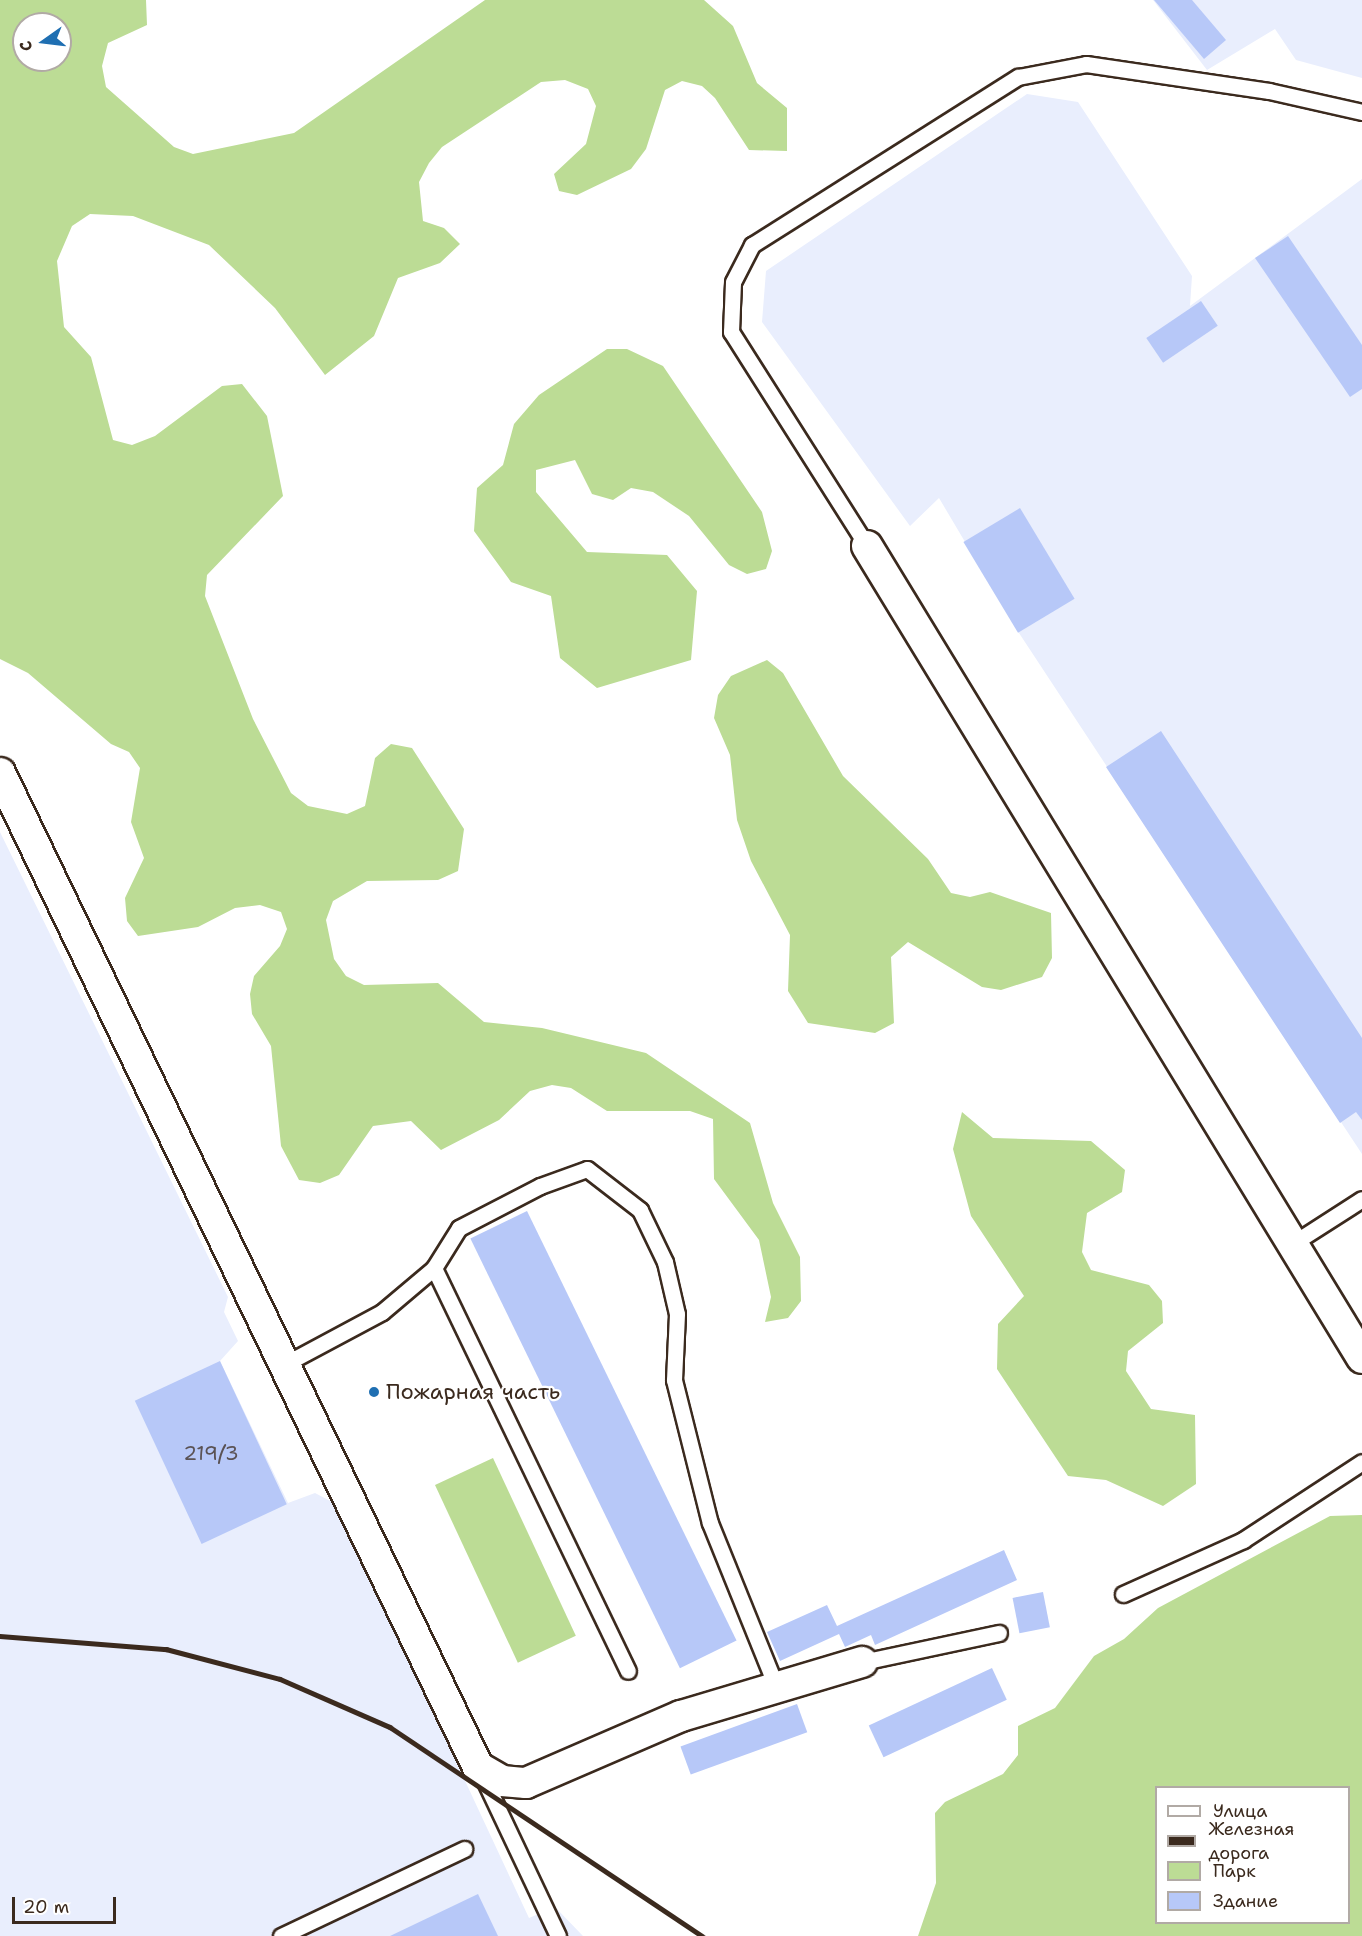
<!DOCTYPE html>
<html>
<head>
<meta charset="utf-8">
<style>
  body { margin:0 }
  #map { position:relative; width:1362px; height:1936px; overflow:hidden; background:#fff; font-family:"Shantell Sans",sans-serif }
  div>[style] { position:absolute }
  [style*='--x'] { left:calc(var(--x)*1px); top:calc(var(--y)*1px); width:calc(var(--w)*1px); rotate:calc(var(--a)*1deg) }
  .built>* { inset:0; background:#e9eefd }
  .green>* { inset:0; background:#bcdc95; transform-origin:0 0 }
  .building>* { inset:0; background:#b7c8f8; transform-origin:0 0 }
  .roads { filter:drop-shadow(2px 0 #3b2a1e) drop-shadow(-2px 0 #3b2a1e) drop-shadow(0 2px #3b2a1e) drop-shadow(0 -2px #3b2a1e) }
  .lane>* { height:15px; margin:-7.5px; padding:0 7.5px; transform-origin:7.5px; border-radius:7.5px; background:#fff }
  .street>* { height:30px; margin:-15px; padding:0 15px; transform-origin:15px; border-radius:15px; background:#fff }
  .rail>* { height:4.5px; margin:-2.25px; padding:0 2.25px; transform-origin:2.25px; border-radius:2.25px; background:#3b2a1e }
  .dots>* { width:16px; height:16px; translate:-50% -50%; box-sizing:border-box; border:3px solid #fff; border-radius:50% }
  span { translate:-50% -50%; white-space:nowrap; text-align:center; line-height:1.15; -webkit-text-stroke:4.5px #fff; paint-order:stroke }
  .number-label { font-size:20px; color:#5a5254 }
  .number-label span { -webkit-text-stroke-width:0 }
  .poi-label { font-size:22px; color:#3b2a1e }
  .left { translate:0 -50%; text-align:left }
  .legend { position:absolute; left:1155px; top:1786px; width:195px; height:138px; box-sizing:border-box; background:#fff; border:2px solid #b1aaa5; margin:0; padding:8px 10px; list-style:none; font-size:18px; color:#3b2a1e }
  .legend li { display:flex; align-items:center; gap:12px; height:30px }
  .legend b { width:30px; border:2px solid #b1aaa5 }
  .north { position:absolute; left:12px; top:12px; width:60px; height:60px; box-sizing:border-box; background:#fff; border:2px solid #b1aaa5; border-radius:50%; rotate:256deg; font-size:16px; font-weight:700; line-height:24px; text-align:center; color:#3b2a1e }
  .north::after { content:''; display:block; margin:auto; width:21px; height:27px; background:#1f6fb2; clip-path:polygon(50% 0,100% 100%,50% 72%,0 100%) }
  .scale { position:absolute; left:12px; top:1897px; width:104px; height:27px; box-sizing:border-box; border:3px solid #3b2a1e; border-top:0; padding-left:8px; font-size:18px; line-height:21px; white-space:nowrap; color:#3b2a1e; -webkit-text-stroke:4px #fff; paint-order:stroke }
</style>
</head>
<body>
<div id="map">
  <div class="built">
    <div style="clip-path:polygon(1153px 0,1362px 0,1362px 78px,1296px 60px,1275px 29px,1207px 70px)"></div>
    <div style="clip-path:polygon(1027px 94px,1078px 102px,1192px 276px,1190px 306px,1362px 179px,1362px 1154px,1019px 633px,939px 498px,910px 526px,762px 322px,766px 271px)"></div>
    <div style="clip-path:polygon(0 832px,228px 1297px,224px 1312px,238px 1341px,220px 1361px,288px 1503px,315px 1493px,336px 1504px,529px 1918px,555px 1907px,583px 1936px,0 1936px)"></div>
  </div>
  <div class="green">
    <div style="clip-path:polygon(evenodd,0 0,146px 0,147px 25px,108px 43px,102px 66px,106px 87px,174px 147px,193px 154px,294px 133px,485px 0,704px 0,733px 26px,757px 83px,787px 108px,787px 151px,749px 150px,715px 98px,702px 86px,682px 81px,665px 90px,646px 149px,631px 169px,577px 195px,559px 191px,554px 174px,586px 144px,596px 106px,588px 89px,565px 80px,541px 82px,442px 147px,429px 163px,419px 182px,423px 221px,444px 228px,460px 244px,440px 263px,398px 278px,374px 336px,325px 375px,275px 308px,209px 245px,133px 216px,90px 214px,72px 226px,57px 261px,64px 327px,91px 357px,113px 440px,132px 445px,155px 436px,222px 386px,242px 384px,267px 416px,283px 496px,207px 575px,205px 596px,253px 719px,291px 793px,308px 806px,347px 814px,365px 806px,375px 758px,391px 744px,412px 748px,464px 829px,458px 871px,438px 880px,367px 881px,333px 901px,326px 920px,334px 959px,346px 976px,364px 985px,438px 983px,484px 1022px,542px 1028px,646px 1053px,750px 1123px,773px 1203px,800px 1257px,801px 1301px,788px 1318px,765px 1322px,771px 1297px,759px 1240px,714px 1179px,713px 1119px,690px 1111px,607px 1111px,571px 1088px,552px 1085px,530px 1091px,499px 1120px,441px 1150px,411px 1121px,373px 1126px,339px 1175px,320px 1183px,299px 1180px,281px 1146px,271px 1046px,252px 1014px,250px 994px,254px 976px,280px 946px,287px 929px,281px 912px,260px 905px,235px 908px,198px 927px,138px 936px,127px 921px,125px 898px,144px 858px,131px 822px,140px 768px,129px 752px,111px 744px,28px 673px,0 659px,0 0,24px 24px,60px 24px,60px 60px,24px 60px,24px 24px)"></div>
    <div style="clip-path:polygon(607px 349px,627px 349px,663px 366px,762px 512px,772px 551px,766px 569px,747px 574px,729px 565px,689px 516px,653px 492px,631px 488px,613px 500px,592px 494px,575px 460px,536px 470px,536px 492px,587px 552px,667px 555px,697px 591px,691px 660px,597px 688px,560px 658px,551px 596px,511px 582px,474px 531px,477px 488px,503px 465px,514px 424px,539px 395px)"></div>
    <div style="clip-path:polygon(767px 660px,783px 673px,843px 776px,928px 859px,951px 893px,970px 897px,990px 892px,1051px 913px,1052px 958px,1042px 977px,1001px 990px,982px 987px,908px 942px,891px 957px,894px 1023px,875px 1033px,808px 1023px,788px 991px,790px 935px,751px 861px,737px 820px,730px 755px,714px 718px,718px 695px,731px 676px)"></div>
    <div style="clip-path:polygon(962px 1112px,993px 1138px,1091px 1141px,1125px 1170px,1122px 1192px,1087px 1213px,1082px 1252px,1091px 1270px,1149px 1285px,1162px 1301px,1163px 1323px,1128px 1351px,1126px 1371px,1151px 1409px,1195px 1415px,1196px 1484px,1163px 1506px,1106px 1480px,1068px 1476px,997px 1369px,998px 1324px,1024px 1296px,971px 1216px,953px 1149px)"></div>
    <div style="left:493px;top:1458px;width:196px;height:64px;rotate:65deg"></div>
    <div style="clip-path:polygon(evenodd,1362px 1515px,1362px 1936px,918px 1936px,936px 1883px,935px 1813px,945px 1802px,1003px 1774px,1018px 1755px,1018px 1726px,1055px 1708px,1094px 1656px,1124px 1639px,1158px 1608px,1330px 1516px,1362px 1515px,1156px 1788px,1348px 1788px,1348px 1922px,1156px 1922px,1156px 1788px)"></div>
  </div>
  <div class="building">
    <div style="clip-path:polygon(1154px 0,1192px 0,1226px 40px,1204px 59px)"></div>
    <div style="clip-path:polygon(1288px 236px,1362px 345px,1362px 389px,1350px 397px,1255px 258px)"></div>
    <div style="left:1201px;top:301px;width:30px;height:66px;rotate:56deg"></div>
    <div style="left:1020px;top:508px;width:106px;height:66px;rotate:59deg"></div>
    <div style="clip-path:polygon(1161px 731px,1362px 1038px,1362px 1120px,1356px 1112px,1340px 1123px,1106px 767px)"></div>
    <div style="left:527px;top:1211px;width:478px;height:63px;rotate:64deg"></div>
    <div style="left:220px;top:1361px;width:158px;height:94px;rotate:65deg"></div>
    <div style="clip-path:polygon(1004px 1550px,1017px 1580px,875px 1645px,871px 1635px,845px 1647px,839px 1634px,780px 1661px,767px 1632px,827px 1605px,837px 1626px)"></div>
    <div style="left:1043px;top:1592px;width:36px;height:31px;rotate:79deg"></div>
    <div style="left:992px;top:1668px;width:35px;height:136px;rotate:65deg"></div>
    <div style="left:797px;top:1704px;width:30px;height:124px;rotate:70deg"></div>
    <div style="clip-path:polygon(478px 1894px,498px 1936px,390px 1936px)"></div>
  </div>
  <div class="roads">
    <div class="lane">
      <div style="--x:867;--y:546;--w:254;--a:-122.4"></div>
      <div style="--x:731;--y:332;--w:50;--a:-87.7"></div>
      <div style="--x:733;--y:282;--w:42;--a:-62.8"></div>
      <div style="--x:752;--y:245;--w:315;--a:-32.3"></div>
      <div style="--x:1018;--y:77;--w:69;--a:-10.8"></div>
      <div style="--x:1086;--y:64;--w:185;--a:8.4"></div>
      <div style="--x:1269;--y:91;--w:95;--a:12.7"></div>
      <div style="--x:1292;--y:1244;--w:83;--a:-32.7"></div>
      <div style="--x:434;--y:1268;--w:447;--a:64.3"></div>
      <div style="--x:285;--y:1364;--w:110;--a:-28.2"></div>
      <div style="--x:382;--y:1312;--w:68;--a:-40.2"></div>
      <div style="--x:434;--y:1268;--w:47;--a:-58"></div>
      <div style="--x:459;--y:1228;--w:91;--a:-27.4"></div>
      <div style="--x:540;--y:1186;--w:50;--a:-19.9"></div>
      <div style="--x:587;--y:1169;--w:67;--a:37.7"></div>
      <div style="--x:640;--y:1210;--w:58;--a:64.3"></div>
      <div style="--x:665;--y:1262;--w:53;--a:77"></div>
      <div style="--x:677;--y:1314;--w:66;--a:92.6"></div>
      <div style="--x:674;--y:1380;--w:147;--a:75.9"></div>
      <div style="--x:710;--y:1523;--w:174;--a:68"></div>
      <div style="--x:1123;--y:1594;--w:132;--a:-24.2"></div>
      <div style="--x:1243;--y:1540;--w:142;--a:-33.2"></div>
      <div style="--x:862;--y:1662;--w:140;--a:-12"></div>
      <div style="--x:481;--y:1773;--w:180;--a:64.7"></div>
      <div style="--x:281;--y:1936;--w:203;--a:-25.4"></div>
    </div>
    <div class="street">
      <div style="--x:867;--y:546;--w:951;--a:58.63"></div>
      <div style="--x:0;--y:773;--w:1103;--a:64.32"></div>
      <div style="--x:478;--y:1767;--w:28;--a:30"></div>
      <div style="--x:502;--y:1781;--w:24;--a:5"></div>
      <div style="--x:526;--y:1783;--w:169;--a:-23.4"></div>
      <div style="--x:681;--y:1716;--w:189;--a:-16.6"></div>
    </div>
  </div>
  <div class="rail">
    <div style="--x:0;--y:1636;--w:167;--a:4.5"></div>
    <div style="--x:166;--y:1649;--w:118;--a:14.7"></div>
    <div style="--x:280;--y:1679;--w:120;--a:23.6"></div>
    <div style="--x:390;--y:1727;--w:376;--a:33.8"></div>
  </div>
  <div class="dots">
    <div style="left:374px;top:1392px;background:#1f6fb2"></div>
  </div>
  <div class="number-label">
    <span style="left:211px;top:1453px">219/3</span>
  </div>
  <div class="poi-label">
    <span class="left" style="left:386px;top:1392px">Пожарная часть</span>
  </div>
  <ul class="legend">
  <li><b style="height:8px;background:#fff"></b>Улица</li>
  <li><b style="height:8px;background:#3b2a1e"></b>Железная дорога</li>
  <li><b style="height:16px;background:#bcdc95"></b>Парк</li>
  <li><b style="height:16px;background:#b7c8f8"></b>Здание</li>
  </ul>
  <div class="north">С</div>
  <div class="scale">20 m</div>
</div>
</body>
</html>
